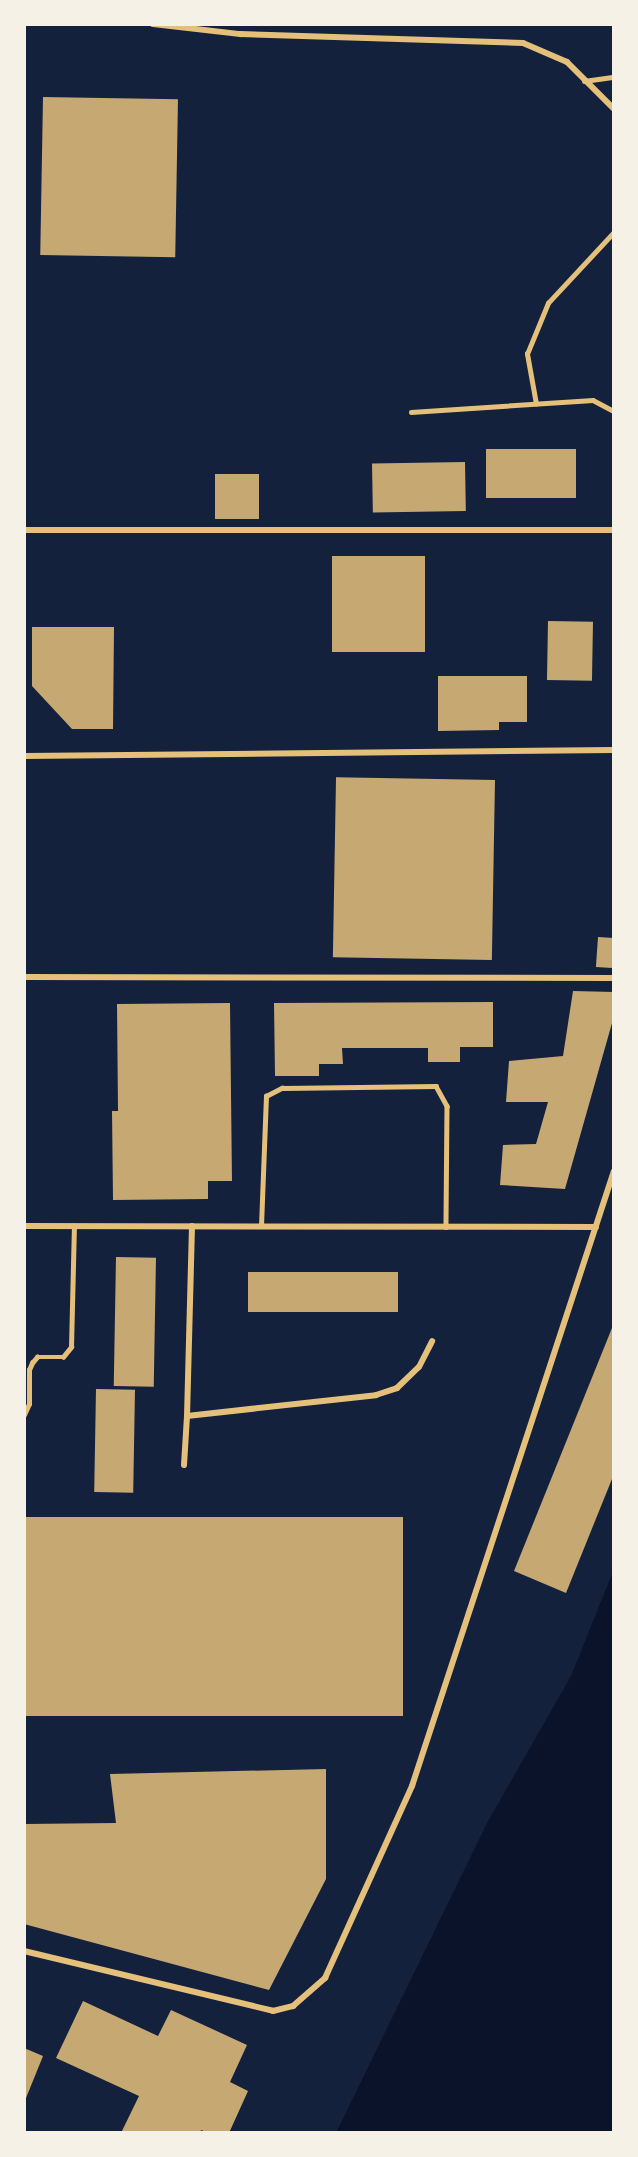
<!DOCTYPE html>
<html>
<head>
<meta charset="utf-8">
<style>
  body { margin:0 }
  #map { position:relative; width:638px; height:2157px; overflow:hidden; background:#14213d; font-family:Jost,sans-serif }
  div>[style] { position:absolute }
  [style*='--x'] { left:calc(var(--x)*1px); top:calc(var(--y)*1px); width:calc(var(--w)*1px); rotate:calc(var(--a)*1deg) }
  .water>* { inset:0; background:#0b132b }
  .building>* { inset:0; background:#c6a872; transform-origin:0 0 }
  .service>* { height:4.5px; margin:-2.25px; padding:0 2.25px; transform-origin:2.25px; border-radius:2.25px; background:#e5c07b }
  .minor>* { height:6px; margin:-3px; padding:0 3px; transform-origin:3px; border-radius:3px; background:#e5c07b }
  span { translate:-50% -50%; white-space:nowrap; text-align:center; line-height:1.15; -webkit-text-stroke:4.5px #f6f1e7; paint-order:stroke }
  .frame { position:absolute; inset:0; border:26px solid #f6f1e7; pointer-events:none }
</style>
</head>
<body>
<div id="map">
  <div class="water">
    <div style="clip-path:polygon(614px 1569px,614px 2133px,336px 2133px,487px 1823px,571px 1676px)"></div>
  </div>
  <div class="building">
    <div style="left:43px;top:97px;width:135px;height:158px;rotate:1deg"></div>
    <div style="left:486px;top:449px;width:90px;height:49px"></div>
    <div style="left:465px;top:462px;width:49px;height:93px;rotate:89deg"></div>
    <div style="left:215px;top:474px;width:44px;height:45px"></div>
    <div style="left:332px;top:556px;width:93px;height:96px"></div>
    <div style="left:548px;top:621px;width:45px;height:59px;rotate:1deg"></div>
    <div style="clip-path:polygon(32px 627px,114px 627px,113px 729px,72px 729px,32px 686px)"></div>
    <div style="clip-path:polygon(438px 676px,527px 676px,527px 722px,499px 722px,499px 730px,438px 731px)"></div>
    <div style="left:495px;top:780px;width:180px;height:159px;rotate:91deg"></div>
    <div style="left:598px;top:937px;width:16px;height:30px;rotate:4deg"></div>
    <div style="clip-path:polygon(573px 991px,614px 992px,614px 1016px,565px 1189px,500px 1185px,503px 1145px,536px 1144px,548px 1102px,506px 1102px,509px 1061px,563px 1056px)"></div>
    <div style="clip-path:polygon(493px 1002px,493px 1047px,460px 1047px,460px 1062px,428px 1062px,428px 1048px,342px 1048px,343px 1064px,319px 1064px,319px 1076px,275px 1076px,274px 1003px)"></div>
    <div style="clip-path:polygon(230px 1003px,232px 1181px,208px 1181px,208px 1199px,113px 1200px,112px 1111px,118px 1111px,117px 1004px)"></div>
    <div style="left:116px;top:1257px;width:40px;height:129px;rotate:1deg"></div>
    <div style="left:248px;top:1272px;width:150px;height:40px"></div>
    <div style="clip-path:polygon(614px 1323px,614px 1474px,566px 1593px,514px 1571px)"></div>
    <div style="left:96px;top:1389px;width:39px;height:103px;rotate:1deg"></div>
    <div style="left:24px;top:1517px;width:379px;height:199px"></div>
    <div style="clip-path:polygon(326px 1769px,326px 1879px,269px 1990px,24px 1924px,24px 1824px,116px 1823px,110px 1774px)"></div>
    <div style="clip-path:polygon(83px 2001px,158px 2036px,171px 2010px,247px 2045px,230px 2082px,248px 2091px,229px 2133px,209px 2133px,201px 2130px,200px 2133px,121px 2133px,139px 2096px,56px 2058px)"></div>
    <div style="clip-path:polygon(24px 2048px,43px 2056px,24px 2103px)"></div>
  </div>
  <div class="service">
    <div style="--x:584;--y:81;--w:30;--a:-8"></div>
    <div style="--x:536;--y:404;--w:51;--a:-100.2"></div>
    <div style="--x:527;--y:354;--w:55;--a:-67.6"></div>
    <div style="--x:548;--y:303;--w:97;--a:-47.1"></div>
    <div style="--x:411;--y:412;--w:182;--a:-3.8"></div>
    <div style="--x:593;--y:400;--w:24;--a:28"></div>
    <div style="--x:261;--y:1226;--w:130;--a:-87.8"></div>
    <div style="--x:266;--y:1096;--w:18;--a:-27"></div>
    <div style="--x:282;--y:1088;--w:154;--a:-0.7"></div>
    <div style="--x:436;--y:1086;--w:23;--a:61"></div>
    <div style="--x:447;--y:1106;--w:121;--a:90.5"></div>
    <div style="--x:24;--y:1415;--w:12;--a:-66"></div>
    <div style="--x:29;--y:1404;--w:34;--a:-90"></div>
    <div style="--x:29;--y:1370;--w:8;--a:-67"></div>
    <div style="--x:32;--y:1363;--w:8;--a:-50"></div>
    <div style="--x:37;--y:1357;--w:26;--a:0"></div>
    <div style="--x:63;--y:1357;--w:13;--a:-51"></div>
    <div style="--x:71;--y:1347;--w:121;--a:-88.6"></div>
  </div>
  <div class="minor">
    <div style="--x:153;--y:24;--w:88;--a:6.6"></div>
    <div style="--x:240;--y:34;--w:283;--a:1.8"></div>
    <div style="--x:523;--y:43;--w:48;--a:23.4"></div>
    <div style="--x:567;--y:62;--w:66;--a:45"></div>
    <div style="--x:24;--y:530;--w:590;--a:0"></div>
    <div style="--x:24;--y:756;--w:590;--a:-0.58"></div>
    <div style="--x:24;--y:977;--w:590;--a:0.1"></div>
    <div style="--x:24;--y:1226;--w:572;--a:0.1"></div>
    <div style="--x:192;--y:1226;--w:190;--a:91.5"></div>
    <div style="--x:187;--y:1416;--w:190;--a:-6.3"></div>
    <div style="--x:376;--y:1395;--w:22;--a:-18"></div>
    <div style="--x:397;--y:1388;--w:30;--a:-44"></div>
    <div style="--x:419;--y:1367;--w:29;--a:-63"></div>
    <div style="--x:184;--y:1465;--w:49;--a:-86.5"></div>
    <div style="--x:24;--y:1951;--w:256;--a:13.5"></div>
    <div style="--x:273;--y:2011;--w:21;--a:-14"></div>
    <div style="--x:293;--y:2006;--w:43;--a:-41.2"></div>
    <div style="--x:325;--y:1978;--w:211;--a:-65.6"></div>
    <div style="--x:412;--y:1786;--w:647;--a:-71.82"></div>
  </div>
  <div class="frame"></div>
</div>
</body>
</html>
